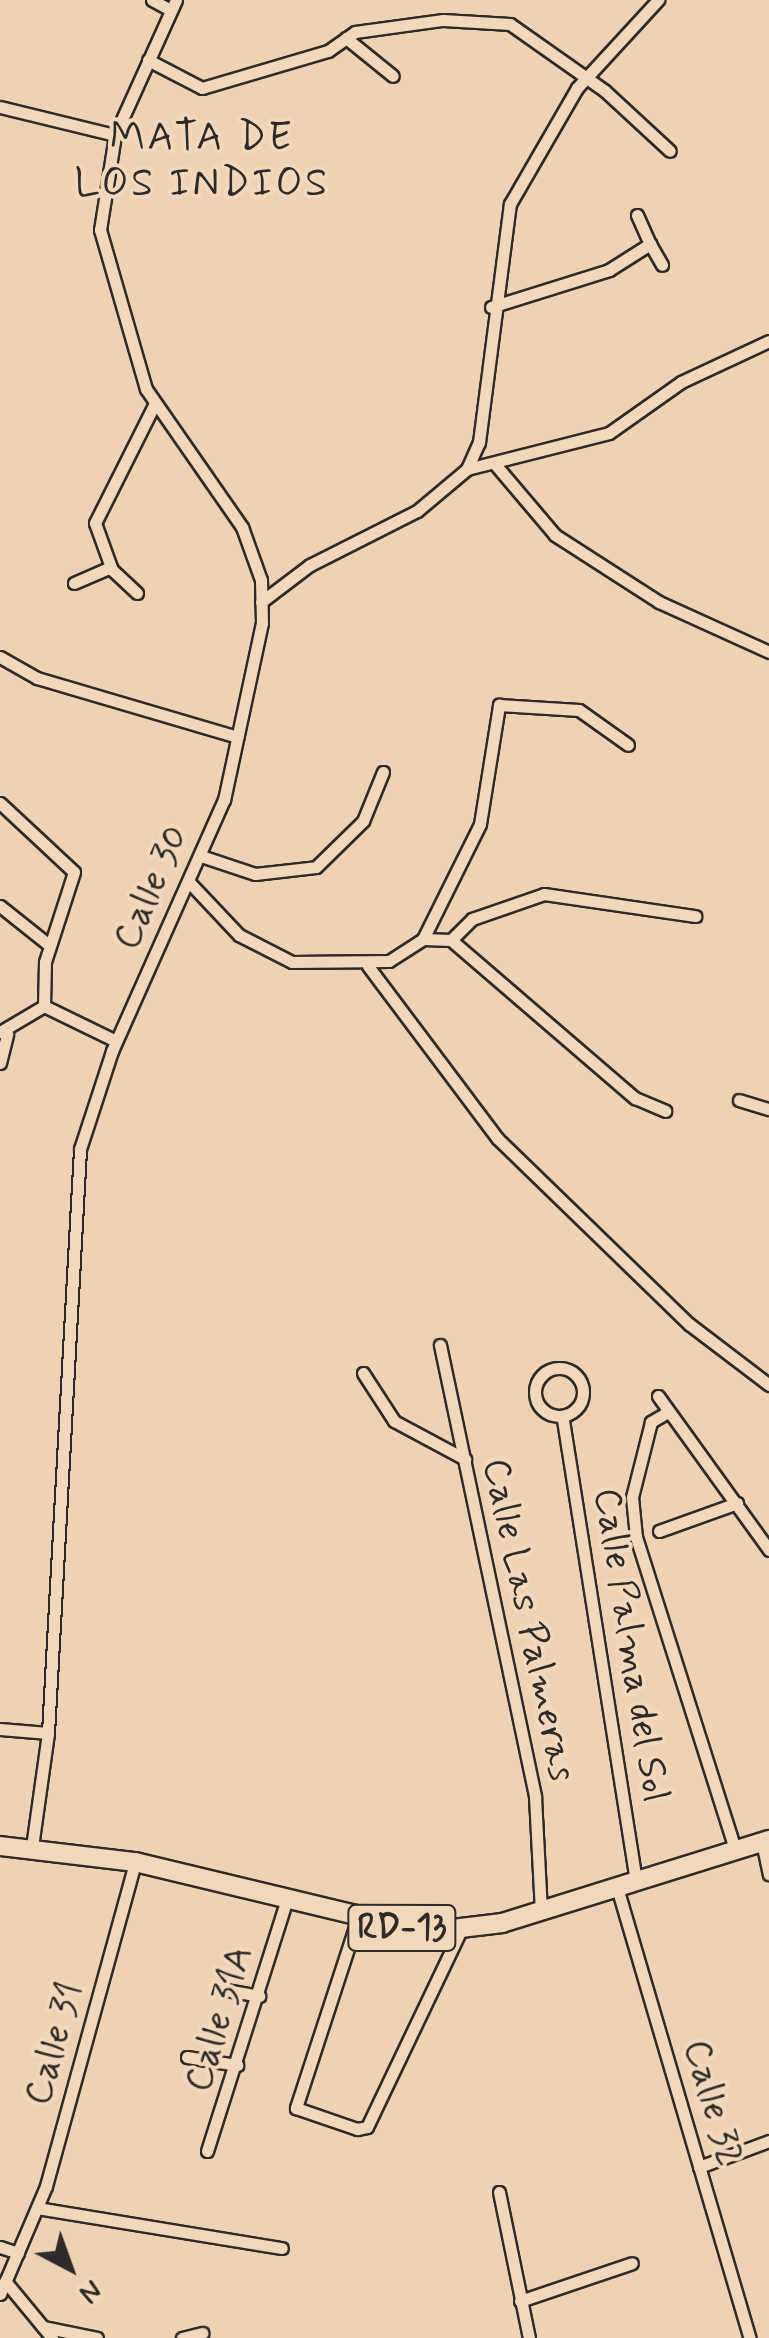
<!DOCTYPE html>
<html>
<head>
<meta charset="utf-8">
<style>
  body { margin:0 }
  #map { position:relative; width:769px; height:2338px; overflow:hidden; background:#efd2b2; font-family:Mynerve,sans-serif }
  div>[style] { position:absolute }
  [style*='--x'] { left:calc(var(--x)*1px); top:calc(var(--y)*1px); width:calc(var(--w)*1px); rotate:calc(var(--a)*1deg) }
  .roads { filter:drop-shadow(2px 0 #2b2b2b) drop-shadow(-2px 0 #2b2b2b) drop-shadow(0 2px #2b2b2b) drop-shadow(0 -2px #2b2b2b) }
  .minor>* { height:11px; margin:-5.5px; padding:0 5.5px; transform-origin:5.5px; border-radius:5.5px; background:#f2d8ba }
  .minor>.ring { margin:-5.5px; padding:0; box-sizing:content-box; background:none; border:11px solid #f2d8ba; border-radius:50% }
  .primary>* { height:18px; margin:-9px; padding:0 9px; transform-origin:9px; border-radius:9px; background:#f2d8ba }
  span { translate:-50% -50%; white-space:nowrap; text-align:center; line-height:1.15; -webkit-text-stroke:8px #f2d8ba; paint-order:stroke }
  .shield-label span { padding:2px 8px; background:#f2d8ba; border:2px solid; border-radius:8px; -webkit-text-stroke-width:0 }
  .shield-label { font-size:35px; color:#2b2b2b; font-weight:700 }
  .street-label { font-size:38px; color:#2b2b2b }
  .neighbourhood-label { font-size:40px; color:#2b2b2b; letter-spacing:2.5px }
  .north { position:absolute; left:20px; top:2218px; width:100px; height:100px; -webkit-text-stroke:8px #f2d8ba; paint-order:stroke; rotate:139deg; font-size:28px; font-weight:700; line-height:40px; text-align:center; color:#2b2b2b }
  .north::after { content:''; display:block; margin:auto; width:35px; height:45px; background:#2b2b2b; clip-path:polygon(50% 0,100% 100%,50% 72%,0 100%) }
</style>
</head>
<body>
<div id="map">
  <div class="roads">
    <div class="minor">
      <div style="--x:152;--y:0;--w:21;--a:28"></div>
      <div style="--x:346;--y:38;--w:60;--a:39"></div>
      <div style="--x:148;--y:60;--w:61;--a:27.4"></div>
      <div style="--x:202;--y:88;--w:131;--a:-16.4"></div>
      <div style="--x:328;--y:51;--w:33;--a:-35"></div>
      <div style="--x:355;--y:32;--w:89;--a:-7.8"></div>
      <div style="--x:443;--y:20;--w:67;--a:3.4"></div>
      <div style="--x:510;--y:24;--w:116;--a:35.2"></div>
      <div style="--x:605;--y:91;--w:88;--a:42.7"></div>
      <div style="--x:0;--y:107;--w:118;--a:13.7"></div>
      <div style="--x:637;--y:215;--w:32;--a:66"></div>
      <div style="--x:491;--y:307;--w:124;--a:-17.4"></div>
      <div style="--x:609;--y:270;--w:49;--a:-32.4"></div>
      <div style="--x:650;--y:244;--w:24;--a:60"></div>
      <div style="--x:494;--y:463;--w:94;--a:49.7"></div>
      <div style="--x:555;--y:535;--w:124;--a:32.8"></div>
      <div style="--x:659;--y:602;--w:121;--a:24.4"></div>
      <div style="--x:467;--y:469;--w:146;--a:-14.2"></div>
      <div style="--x:609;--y:433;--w:88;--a:-35.3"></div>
      <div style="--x:681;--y:382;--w:97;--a:-25"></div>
      <div style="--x:74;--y:583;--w:40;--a:-23.4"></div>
      <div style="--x:137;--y:593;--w:34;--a:-137"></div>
      <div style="--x:112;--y:570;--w:50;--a:-109.9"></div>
      <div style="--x:95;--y:523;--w:134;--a:-63.4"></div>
      <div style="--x:261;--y:602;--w:61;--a:-37.1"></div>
      <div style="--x:310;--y:565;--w:120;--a:-26.8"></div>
      <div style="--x:417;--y:511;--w:65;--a:-40"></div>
      <div style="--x:467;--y:469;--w:30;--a:-66"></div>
      <div style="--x:479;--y:442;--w:240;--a:-82.6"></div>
      <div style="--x:510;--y:204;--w:134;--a:-60"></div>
      <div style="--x:577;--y:88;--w:120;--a:-47.4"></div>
      <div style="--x:0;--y:657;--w:43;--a:29.6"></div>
      <div style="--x:37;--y:678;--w:209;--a:16.4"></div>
      <div style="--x:0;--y:803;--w:101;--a:43"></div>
      <div style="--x:74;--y:872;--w:95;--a:107.9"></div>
      <div style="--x:45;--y:962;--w:44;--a:91.3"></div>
      <div style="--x:201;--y:856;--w:57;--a:18.4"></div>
      <div style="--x:255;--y:874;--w:61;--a:-6.5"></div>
      <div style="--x:316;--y:867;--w:66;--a:-44.4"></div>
      <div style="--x:363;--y:821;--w:53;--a:-67.8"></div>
      <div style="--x:189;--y:882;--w:73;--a:46.7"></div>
      <div style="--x:239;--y:935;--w:59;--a:27"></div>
      <div style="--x:292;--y:962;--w:97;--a:-0.6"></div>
      <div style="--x:389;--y:961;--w:40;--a:-32.9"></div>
      <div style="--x:423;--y:939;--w:128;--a:-63.6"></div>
      <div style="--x:480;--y:824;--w:121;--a:-80.9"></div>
      <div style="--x:499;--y:705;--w:80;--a:3.6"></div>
      <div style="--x:579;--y:710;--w:60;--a:35.5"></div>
      <div style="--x:0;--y:906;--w:63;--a:38.5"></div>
      <div style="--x:423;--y:939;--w:28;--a:2"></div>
      <div style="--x:451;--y:940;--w:243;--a:40.7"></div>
      <div style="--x:635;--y:1098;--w:33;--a:23"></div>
      <div style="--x:451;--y:940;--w:30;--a:-45"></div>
      <div style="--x:472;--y:919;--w:76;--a:-19.1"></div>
      <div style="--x:544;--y:894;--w:153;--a:8.3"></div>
      <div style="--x:368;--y:966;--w:216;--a:53.1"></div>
      <div style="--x:498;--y:1139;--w:266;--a:44.1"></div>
      <div style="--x:689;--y:1324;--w:101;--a:37.3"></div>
      <div style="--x:0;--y:1032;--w:51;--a:-30.6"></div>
      <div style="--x:44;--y:1006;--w:80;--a:25.9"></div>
      <div style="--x:0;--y:1063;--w:30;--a:-76"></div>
      <div style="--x:739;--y:1100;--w:31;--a:17"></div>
      <div style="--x:440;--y:1345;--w:462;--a:78.1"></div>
      <div style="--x:535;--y:1797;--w:113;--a:87"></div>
      <div class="ring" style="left:535px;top:1368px;width:37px;height:37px"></div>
      <div style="--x:363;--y:1373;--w:57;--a:57.1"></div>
      <div style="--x:394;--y:1421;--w:81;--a:28.2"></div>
      <div style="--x:658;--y:1396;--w:190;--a:54.2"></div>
      <div style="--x:668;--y:1412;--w:20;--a:150"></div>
      <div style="--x:651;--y:1422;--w:77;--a:104.2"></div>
      <div style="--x:632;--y:1497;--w:40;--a:84.3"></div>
      <div style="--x:636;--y:1537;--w:327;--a:72.4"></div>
      <div style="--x:563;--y:1420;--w:465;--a:81"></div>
      <div style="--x:659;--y:1531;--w:83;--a:-19.7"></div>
      <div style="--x:0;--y:1729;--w:48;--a:4.8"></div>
      <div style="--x:762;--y:1842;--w:33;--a:78"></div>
      <div style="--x:32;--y:1847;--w:115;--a:-82"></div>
      <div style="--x:48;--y:1733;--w:585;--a:-86.86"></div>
      <div style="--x:80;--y:1149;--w:103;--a:-71.9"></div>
      <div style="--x:112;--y:1051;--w:275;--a:-66"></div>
      <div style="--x:224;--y:800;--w:181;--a:-77.9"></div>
      <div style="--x:262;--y:623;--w:43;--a:-91.3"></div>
      <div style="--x:261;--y:580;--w:56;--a:-109.7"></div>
      <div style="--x:242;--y:527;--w:168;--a:-124.8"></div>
      <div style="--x:146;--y:389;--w:166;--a:-106.1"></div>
      <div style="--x:100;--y:230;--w:96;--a:-81"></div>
      <div style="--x:115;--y:135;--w:148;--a:-65.7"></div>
      <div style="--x:616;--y:1884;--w:473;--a:73.6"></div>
      <div style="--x:357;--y:1921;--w:197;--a:108.1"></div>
      <div style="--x:296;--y:2108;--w:65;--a:19"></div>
      <div style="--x:357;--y:2129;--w:10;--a:-11"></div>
      <div style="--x:367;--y:2127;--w:218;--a:-64.5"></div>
      <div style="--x:220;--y:1989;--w:40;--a:10"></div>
      <div style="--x:187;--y:2057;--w:51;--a:9.1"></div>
      <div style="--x:207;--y:2151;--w:261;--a:-72.4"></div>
      <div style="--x:699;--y:2167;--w:75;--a:-20.4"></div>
      <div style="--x:499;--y:2192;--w:149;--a:78.4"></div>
      <div style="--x:37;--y:2208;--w:248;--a:9.3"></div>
      <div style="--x:0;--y:2247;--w:19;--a:18"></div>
      <div style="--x:5;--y:2281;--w:74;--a:50.5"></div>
      <div style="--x:0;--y:2294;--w:117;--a:-66.9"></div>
      <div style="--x:46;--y:2186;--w:336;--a:-74.6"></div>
      <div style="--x:520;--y:2301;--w:118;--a:-18.7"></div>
      <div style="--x:43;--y:2327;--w:55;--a:11.5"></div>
      <div style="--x:182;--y:2338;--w:21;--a:-14"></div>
    </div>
    <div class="primary">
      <div style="--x:0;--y:1846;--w:136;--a:6.8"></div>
      <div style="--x:135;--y:1862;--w:300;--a:13.5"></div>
      <div style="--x:427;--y:1932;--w:76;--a:-6.8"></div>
      <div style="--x:502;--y:1923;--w:280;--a:-17.3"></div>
    </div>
  </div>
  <div class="shield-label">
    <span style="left:402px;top:1928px">RD-13</span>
  </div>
  <div class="street-label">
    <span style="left:152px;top:888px;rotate:-66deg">Calle 30</span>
    <span style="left:528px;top:1620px;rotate:78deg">Calle Las Palmeras</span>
    <span style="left:630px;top:1645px;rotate:81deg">Calle Palma del Sol</span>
    <span style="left:220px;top:2019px;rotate:-73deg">Calle 31A</span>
    <span style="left:55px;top:2044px;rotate:-74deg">Calle 31</span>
    <span style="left:712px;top:2103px;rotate:74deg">Calle 32</span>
  </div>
  <div class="neighbourhood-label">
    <span style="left:202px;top:161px">MATA DE<br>LOS INDIOS</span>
  </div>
  <div class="north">N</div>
</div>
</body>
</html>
